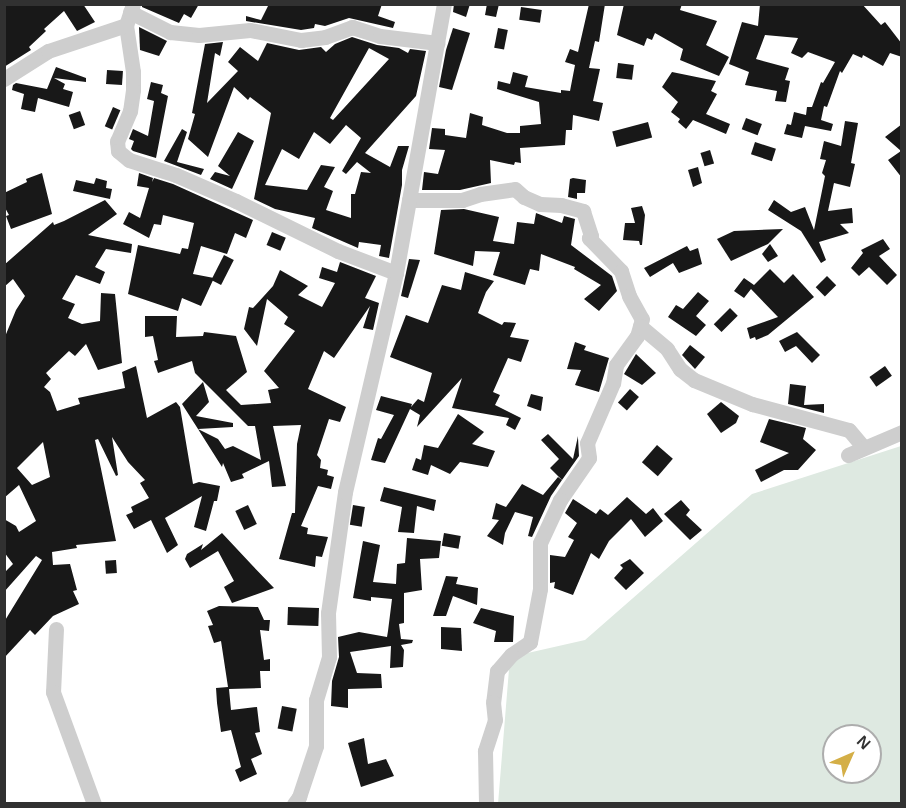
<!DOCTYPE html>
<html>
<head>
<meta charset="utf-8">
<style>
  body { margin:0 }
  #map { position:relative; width:906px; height:808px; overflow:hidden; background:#fff; font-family:Helvetica,sans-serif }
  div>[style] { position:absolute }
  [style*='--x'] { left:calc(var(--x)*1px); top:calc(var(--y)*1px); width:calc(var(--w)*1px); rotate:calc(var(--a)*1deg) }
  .green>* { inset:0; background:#dee9e1 }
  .building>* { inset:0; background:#181818; transform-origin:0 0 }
  .minor>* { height:15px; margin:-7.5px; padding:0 7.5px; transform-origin:7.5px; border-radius:7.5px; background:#cecece }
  span { translate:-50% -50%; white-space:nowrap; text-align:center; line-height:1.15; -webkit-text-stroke:6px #fff; paint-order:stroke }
  .frame { position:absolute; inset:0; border:6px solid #313131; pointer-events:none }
  .north { position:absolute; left:822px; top:724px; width:60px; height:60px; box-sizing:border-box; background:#fff; border:2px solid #adadad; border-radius:50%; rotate:45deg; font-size:16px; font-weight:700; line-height:24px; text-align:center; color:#313131 }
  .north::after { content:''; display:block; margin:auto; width:21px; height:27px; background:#d4af47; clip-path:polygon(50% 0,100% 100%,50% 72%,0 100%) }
</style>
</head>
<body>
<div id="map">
  <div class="green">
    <div style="clip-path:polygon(evenodd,901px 446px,901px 803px,498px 804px,510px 657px,585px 640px,752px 494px,901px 446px,834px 736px,870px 736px,870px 772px,834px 772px,834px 736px)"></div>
  </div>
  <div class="building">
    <div style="clip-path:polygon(4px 4px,83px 4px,95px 22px,77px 31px,64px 11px,44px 29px,46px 31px,29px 47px,31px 50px,4px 67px)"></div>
    <div style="clip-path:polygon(142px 4px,199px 4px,191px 18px,184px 14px,179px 23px,142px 7px)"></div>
    <div style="clip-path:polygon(269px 4px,382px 4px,378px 16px,395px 22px,393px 28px,349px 18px,325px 26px,315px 24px,314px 28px,301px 30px,246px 21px,246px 16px,261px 20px)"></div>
    <div style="clip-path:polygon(454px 4px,470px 4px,466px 17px,453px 12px)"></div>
    <div style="clip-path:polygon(487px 4px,499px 4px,496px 17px,485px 15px)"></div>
    <div style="clip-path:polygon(589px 4px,605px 4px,599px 42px,595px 41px,589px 68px,600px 69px,593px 101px,603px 103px,599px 121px,573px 115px,572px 130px,566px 130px,565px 145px,520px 148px,521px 163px,515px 162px,514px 165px,490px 160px,491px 183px,460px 190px,422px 190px,424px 172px,438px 174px,445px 150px,429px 149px,432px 128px,445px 129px,445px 135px,466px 138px,470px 113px,483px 117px,482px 125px,507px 133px,520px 133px,520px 126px,541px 124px,539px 102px,497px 89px,498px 81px,510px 84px,513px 72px,528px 76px,525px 87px,561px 93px,561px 90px,570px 91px,575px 65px,565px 62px,570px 49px,578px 52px)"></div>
    <div style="clip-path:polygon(624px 4px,682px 4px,680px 10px,717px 21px,706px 45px,729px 57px,719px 76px,680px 60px,683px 49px,655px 33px,652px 40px,647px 38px,644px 46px,617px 35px)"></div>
    <div style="clip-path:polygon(760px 4px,862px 4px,881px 25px,885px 22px,902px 44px,902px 57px,890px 53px,883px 66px,863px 55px,862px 58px,853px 54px,842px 73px,840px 71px,827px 107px,824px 106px,821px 120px,833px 124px,831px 131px,805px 126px,802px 138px,784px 134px,787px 124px,791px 125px,794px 112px,806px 115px,807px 107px,812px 107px,821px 82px,823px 83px,835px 62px,808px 52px,802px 58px,791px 53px,798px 38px,765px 35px,756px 59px,789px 68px,785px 80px,790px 81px,786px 102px,775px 101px,777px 91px,745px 85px,749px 72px,729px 64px,742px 22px,758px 26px)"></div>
    <div style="left:521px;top:7px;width:21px;height:13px;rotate:8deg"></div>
    <div style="clip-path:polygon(139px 27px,167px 41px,159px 56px,140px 50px)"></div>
    <div style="clip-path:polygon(453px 28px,470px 33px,452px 90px,439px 87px,446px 50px)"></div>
    <div style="left:498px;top:28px;width:10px;height:20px;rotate:11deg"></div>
    <div style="clip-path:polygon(evenodd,352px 37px,377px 45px,399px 48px,408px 53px,410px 49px,426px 51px,416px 96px,365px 153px,390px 167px,398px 146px,409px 146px,402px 170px,402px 185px,389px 258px,379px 256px,381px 245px,359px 242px,358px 248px,312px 228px,315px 218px,275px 209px,254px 199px,271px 113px,250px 97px,248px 100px,234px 87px,208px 157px,188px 139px,195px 114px,192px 113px,205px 44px,223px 42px,220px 56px,215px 53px,207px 103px,238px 71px,228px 62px,240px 47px,258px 61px,267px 43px,299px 50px,321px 47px,326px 52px,335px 44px,352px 37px,369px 48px,389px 59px,333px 120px,330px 118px,369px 48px,352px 37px,346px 125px,361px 138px,342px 171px,346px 174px,357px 162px,371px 173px,361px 172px,355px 194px,351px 194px,351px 218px,326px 210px,333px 191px,324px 187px,335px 167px,321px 165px,307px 190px,265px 185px,282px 149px,299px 159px,314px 132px,330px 144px,346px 125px)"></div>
    <div style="left:618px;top:63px;width:16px;height:15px;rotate:7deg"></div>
    <div style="clip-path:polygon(56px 67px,86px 78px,86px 82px,54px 78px,65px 84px,63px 89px,73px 92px,69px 107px,38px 98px,35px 112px,21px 109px,24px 94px,12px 90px,13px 85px,16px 83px,47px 89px)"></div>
    <div style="left:107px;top:70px;width:16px;height:14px;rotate:4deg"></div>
    <div style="clip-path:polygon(672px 72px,716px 81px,711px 91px,717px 94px,706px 114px,730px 124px,726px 134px,693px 120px,686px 129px,678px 122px,680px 119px,671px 112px,678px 102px,662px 87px)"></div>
    <div style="clip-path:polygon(151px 82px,163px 85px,161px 93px,168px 96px,156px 158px,133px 151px,131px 149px,134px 141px,129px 139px,133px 129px,148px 136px,154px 101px,147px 99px)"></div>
    <div style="left:113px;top:107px;width:8px;height:21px;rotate:23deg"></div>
    <div style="left:80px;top:111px;width:15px;height:12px;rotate:70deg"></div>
    <div style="left:746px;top:118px;width:17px;height:12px;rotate:21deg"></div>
    <div style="clip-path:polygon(845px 121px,858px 123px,851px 163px,855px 164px,850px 187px,834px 183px,828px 211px,852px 208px,853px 223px,840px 224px,849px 233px,819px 242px,826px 260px,821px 263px,801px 231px,768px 210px,774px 200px,791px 212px,805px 207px,814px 230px,825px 176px,822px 173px,826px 160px,820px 159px,824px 141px,841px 146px)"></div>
    <div style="left:648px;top:122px;width:16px;height:37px;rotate:75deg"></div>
    <div style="clip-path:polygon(902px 124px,902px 178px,888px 160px,901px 151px,885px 137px)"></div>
    <div style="clip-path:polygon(182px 129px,187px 132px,177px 162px,204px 169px,201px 175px,164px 161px)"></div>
    <div style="clip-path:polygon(238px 132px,254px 141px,232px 189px,210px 179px,215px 172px,230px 176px,218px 166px)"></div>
    <div style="left:755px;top:142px;width:22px;height:13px;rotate:18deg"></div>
    <div style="left:710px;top:150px;width:14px;height:10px;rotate:73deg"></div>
    <div style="clip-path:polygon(698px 167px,702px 183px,693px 187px,688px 170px)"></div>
    <div style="clip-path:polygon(42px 173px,52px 214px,11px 229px,6px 216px,9px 215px,4px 206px,4px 193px,27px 182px,26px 179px)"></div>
    <div style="clip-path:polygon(139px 173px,153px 178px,152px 182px,154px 178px,173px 184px,253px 220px,246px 238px,235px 233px,227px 254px,201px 246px,193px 274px,214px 278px,201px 306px,182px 298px,178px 311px,128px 294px,138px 245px,180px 254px,182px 248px,188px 249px,194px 223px,163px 215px,161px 225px,154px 224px,149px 238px,123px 224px,129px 212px,140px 218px,149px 188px,137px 186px)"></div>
    <div style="clip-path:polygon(96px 178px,107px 181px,106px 188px,112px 189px,110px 199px,73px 191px,76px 180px,94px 184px)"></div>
    <div style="clip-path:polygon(573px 178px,586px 180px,585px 193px,577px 193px,577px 199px,568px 197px,570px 179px)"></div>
    <div style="clip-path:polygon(evenodd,105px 200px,117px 214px,88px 235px,132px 244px,131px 253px,106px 249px,95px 267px,105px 272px,100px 284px,76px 275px,62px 299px,75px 304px,68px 318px,82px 324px,100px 321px,101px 293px,115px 294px,122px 363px,98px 370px,86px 344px,75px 356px,69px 351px,46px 373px,51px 379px,44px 387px,50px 392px,57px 411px,80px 404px,78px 398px,125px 388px,122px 372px,136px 366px,147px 418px,176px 402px,180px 407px,193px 484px,199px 482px,220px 486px,217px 501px,214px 501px,206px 531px,194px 527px,202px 496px,165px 518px,178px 545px,167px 553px,151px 520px,134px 529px,126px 515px,133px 512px,131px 507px,149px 498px,140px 483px,145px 480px,128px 462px,112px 437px,118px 475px,116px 476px,98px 439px,95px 440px,116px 541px,76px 545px,77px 548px,52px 552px,53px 565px,70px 564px,77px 590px,73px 591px,79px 604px,53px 616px,35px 635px,30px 630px,4px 658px,4px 622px,42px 560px,36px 556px,4px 592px,4px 573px,13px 564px,4px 552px,4px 519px,16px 526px,19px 532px,36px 521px,19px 485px,4px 498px,4px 339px,16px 310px,25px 296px,13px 279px,4px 287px,4px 265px,53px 222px,54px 225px,64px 221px,105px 200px,43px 442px,50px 477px,32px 485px,17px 468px,43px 442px)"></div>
    <div style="clip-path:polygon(642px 206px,645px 215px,642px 245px,640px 245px,639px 241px,623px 240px,625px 223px,635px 223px,631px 208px)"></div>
    <div style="clip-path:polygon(464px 209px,499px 217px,493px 241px,514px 244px,517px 222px,534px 224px,536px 213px,562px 223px,564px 216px,575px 219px,571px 245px,612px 276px,617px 291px,599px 311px,584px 299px,601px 285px,574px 269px,575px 267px,541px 254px,539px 271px,530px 269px,525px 285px,493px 275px,500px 252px,475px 251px,473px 266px,434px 254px,441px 210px)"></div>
    <div style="clip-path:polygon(783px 229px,768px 244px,731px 261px,717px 239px,734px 231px)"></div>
    <div style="left:272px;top:232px;width:15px;height:14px;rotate:23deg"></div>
    <div style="clip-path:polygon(883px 239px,890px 249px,879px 256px,897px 275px,887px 285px,869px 267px,859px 276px,851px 268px,863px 253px,861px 250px)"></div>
    <div style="clip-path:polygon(770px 244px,778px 256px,768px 262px,762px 254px)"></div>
    <div style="clip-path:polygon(687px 246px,690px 251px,698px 248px,702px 264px,679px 273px,673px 263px,650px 277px,644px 268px)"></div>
    <div style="left:224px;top:255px;width:11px;height:28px;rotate:27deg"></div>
    <div style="clip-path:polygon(409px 259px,420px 260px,408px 298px,401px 296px)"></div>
    <div style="clip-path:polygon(340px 262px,376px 276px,365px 298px,379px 303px,373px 330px,363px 328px,370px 306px,334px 358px,324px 351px,308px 389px,346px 407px,340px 422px,329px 419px,317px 455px,321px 460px,320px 468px,328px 470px,327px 475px,334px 477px,331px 489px,318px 486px,301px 526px,308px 528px,307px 534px,328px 537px,322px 557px,316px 556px,315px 567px,279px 559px,292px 513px,295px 513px,297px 444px,301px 425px,273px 426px,286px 486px,272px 487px,269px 461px,242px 474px,244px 478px,231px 482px,223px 463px,222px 467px,198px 429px,218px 439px,225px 449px,233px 446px,261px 460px,255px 426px,248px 426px,195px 373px,192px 361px,158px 373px,154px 361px,158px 360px,153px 336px,145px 337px,145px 316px,177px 316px,176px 337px,203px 336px,204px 332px,236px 336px,247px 372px,226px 390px,241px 405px,271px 403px,268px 390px,279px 388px,264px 371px,295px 331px,284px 324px,288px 317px,267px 299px,257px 346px,244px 329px,249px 307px,253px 308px,273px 286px,280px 270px,308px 286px,298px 295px,322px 307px,335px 283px,319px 278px,322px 267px,337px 272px)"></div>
    <div style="clip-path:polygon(770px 269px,784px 283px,793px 274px,814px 297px,768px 335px,756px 340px,755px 337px,750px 339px,747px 328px,778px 317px,751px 289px,744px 298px,734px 291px,744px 278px,754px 285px)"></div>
    <div style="clip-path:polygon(465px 272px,494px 281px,486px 292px,478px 313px,502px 325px,504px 322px,516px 323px,510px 337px,529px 340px,521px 362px,508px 358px,493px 392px,500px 395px,495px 405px,521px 418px,515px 430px,506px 425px,509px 418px,452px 408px,462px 378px,417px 427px,420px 415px,410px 409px,385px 463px,371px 460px,378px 438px,381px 439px,394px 415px,376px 410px,381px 396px,412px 404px,411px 407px,418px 399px,424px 402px,432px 373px,390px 357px,406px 315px,428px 323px,442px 285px,461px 290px)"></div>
    <div style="left:827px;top:276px;width:13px;height:16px;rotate:45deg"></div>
    <div style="clip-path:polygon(698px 292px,709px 301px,696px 316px,706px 325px,696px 336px,668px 317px,676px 305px,683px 309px)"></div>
    <div style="left:730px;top:308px;width:11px;height:23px;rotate:45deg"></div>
    <div style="clip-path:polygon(797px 332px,820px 355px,812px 363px,796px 346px,785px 352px,779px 341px)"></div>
    <div style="clip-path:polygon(575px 342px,586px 346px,584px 350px,609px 358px,599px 392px,575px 385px,581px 370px,567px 369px)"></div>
    <div style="clip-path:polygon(690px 345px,705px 357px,695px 369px,682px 355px)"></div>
    <div style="clip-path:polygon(636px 354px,656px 373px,642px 385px,624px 374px)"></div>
    <div style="left:885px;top:366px;width:12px;height:19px;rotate:55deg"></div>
    <div style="clip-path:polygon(203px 382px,209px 402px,196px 416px,233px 423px,233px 427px,198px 429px,182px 404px)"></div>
    <div style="clip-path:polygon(790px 384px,806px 386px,804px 405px,824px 404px,824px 413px,788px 404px)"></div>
    <div style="left:630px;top:389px;width:12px;height:18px;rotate:42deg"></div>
    <div style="clip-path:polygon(531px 394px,543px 397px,541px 411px,527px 406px)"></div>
    <div style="clip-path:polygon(721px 402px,739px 416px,736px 423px,721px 433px,707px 414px)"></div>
    <div style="clip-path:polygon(458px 414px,484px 432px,472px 444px,495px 451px,488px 467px,460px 462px,450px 474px,431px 465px,428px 475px,412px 470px,416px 458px,421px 460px,424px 445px,438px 448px)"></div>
    <div style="clip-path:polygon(769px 419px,806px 428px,803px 439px,816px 450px,798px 470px,784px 470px,761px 482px,755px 470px,789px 453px,760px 442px)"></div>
    <div style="clip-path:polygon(548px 434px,573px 459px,578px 436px,578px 438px,579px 456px,562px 480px,550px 468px,559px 459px,541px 440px)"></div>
    <div style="left:657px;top:445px;width:21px;height:23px;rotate:41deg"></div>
    <div style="clip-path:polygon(558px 477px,562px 480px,551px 496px,532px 537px,528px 536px,533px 517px,515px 512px,505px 533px,503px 545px,487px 536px,499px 520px,492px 519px,496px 503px,506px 507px,522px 484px,543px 495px)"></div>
    <div style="clip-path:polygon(384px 487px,436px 500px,434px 511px,417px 506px,414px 533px,398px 532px,402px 507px,380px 501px)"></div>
    <div style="clip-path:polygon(627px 497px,646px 514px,653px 508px,663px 521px,645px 537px,631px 519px,609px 541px,599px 559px,591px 553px,573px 595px,554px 588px,555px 582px,550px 583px,550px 555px,565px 557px,574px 540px,568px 537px,577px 523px,565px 513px,573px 499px,596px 514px,600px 509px,608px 515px)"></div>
    <div style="clip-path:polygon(681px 500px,690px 510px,686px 515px,702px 530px,690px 540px,664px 514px)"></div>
    <div style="left:248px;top:505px;width:21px;height:14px;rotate:65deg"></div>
    <div style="left:353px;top:505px;width:12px;height:20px;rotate:9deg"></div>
    <div style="clip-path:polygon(222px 533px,251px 564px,274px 588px,232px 603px,224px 587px,234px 581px,218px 551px,190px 568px,185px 559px,187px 554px,203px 544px,201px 550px)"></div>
    <div style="left:444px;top:533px;width:17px;height:13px;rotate:10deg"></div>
    <div style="clip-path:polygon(407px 538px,441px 541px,439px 558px,420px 559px,422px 590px,404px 593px,404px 623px,399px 624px,401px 639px,413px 640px,412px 643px,401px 645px,404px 650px,403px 667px,390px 668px,391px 646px,350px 652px,357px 673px,381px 674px,382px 688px,348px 689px,348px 708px,331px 706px,332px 681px,339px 657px,338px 637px,359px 632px,387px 637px,388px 631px,392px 599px,371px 597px,371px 601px,353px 598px,363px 541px,380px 545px,373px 582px,396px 584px,397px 564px,405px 563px)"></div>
    <div style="clip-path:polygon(630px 559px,644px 573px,626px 590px,614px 578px,623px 568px,620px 565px)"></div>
    <div style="left:116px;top:560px;width:13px;height:11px;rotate:86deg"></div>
    <div style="clip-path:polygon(446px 576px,458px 577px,456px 584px,478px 588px,477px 605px,453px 596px,446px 616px,433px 616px)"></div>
    <div style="clip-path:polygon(219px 606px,258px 607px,264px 620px,270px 620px,269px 631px,260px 630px,264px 660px,270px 659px,270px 671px,260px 671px,261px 688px,229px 689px,231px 710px,257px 707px,260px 732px,255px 733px,262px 754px,251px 759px,257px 774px,240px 782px,235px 770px,241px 767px,231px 730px,221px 732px,217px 703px,216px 688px,228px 687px,221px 641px,214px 643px,208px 626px,213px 625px,207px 611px)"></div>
    <div style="left:288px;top:607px;width:31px;height:18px;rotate:2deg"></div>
    <div style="clip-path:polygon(481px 608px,514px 616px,513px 642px,494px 642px,496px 631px,473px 623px)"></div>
    <div style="clip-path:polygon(441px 627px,461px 628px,462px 651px,441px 649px)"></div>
    <div style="left:282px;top:706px;width:15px;height:23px;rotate:11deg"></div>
    <div style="clip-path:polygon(364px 738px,368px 764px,386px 759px,394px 776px,361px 787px,348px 743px)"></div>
  </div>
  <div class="minor">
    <div style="--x:133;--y:4;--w:22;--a:108"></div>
    <div style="--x:126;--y:25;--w:48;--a:81.5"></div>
    <div style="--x:133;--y:72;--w:18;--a:90"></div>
    <div style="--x:133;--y:90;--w:21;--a:98"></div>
    <div style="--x:130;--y:111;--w:33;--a:113"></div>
    <div style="--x:117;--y:141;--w:10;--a:84"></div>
    <div style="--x:118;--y:151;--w:14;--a:39"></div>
    <div style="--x:129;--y:160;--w:49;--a:17.7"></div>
    <div style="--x:176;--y:175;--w:65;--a:23.4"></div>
    <div style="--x:236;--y:201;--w:114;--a:26.1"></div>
    <div style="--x:338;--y:251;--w:62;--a:20.8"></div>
    <div style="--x:130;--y:12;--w:45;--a:26.6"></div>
    <div style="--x:170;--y:32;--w:29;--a:6"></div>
    <div style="--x:199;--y:35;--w:51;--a:-5.6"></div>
    <div style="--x:250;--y:30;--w:52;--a:11.1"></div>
    <div style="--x:301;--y:40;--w:24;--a:-7"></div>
    <div style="--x:325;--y:37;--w:29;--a:-20"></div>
    <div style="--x:352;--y:27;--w:29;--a:18"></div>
    <div style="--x:380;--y:36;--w:58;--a:6.9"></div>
    <div style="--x:4;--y:79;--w:52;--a:-32.5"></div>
    <div style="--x:48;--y:51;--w:82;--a:-18.4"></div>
    <div style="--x:409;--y:200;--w:53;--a:0"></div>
    <div style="--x:462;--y:200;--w:19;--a:-18"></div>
    <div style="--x:480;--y:194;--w:35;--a:-8"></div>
    <div style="--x:515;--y:189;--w:12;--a:42"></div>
    <div style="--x:524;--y:197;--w:17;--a:24"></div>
    <div style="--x:540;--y:204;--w:21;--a:3"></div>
    <div style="--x:561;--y:205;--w:23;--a:15"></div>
    <div style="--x:583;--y:211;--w:26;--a:72"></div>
    <div style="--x:591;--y:236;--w:3;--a:135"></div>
    <div style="--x:589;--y:238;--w:46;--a:45.9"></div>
    <div style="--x:621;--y:271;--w:26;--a:72"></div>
    <div style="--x:629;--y:296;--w:26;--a:61"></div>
    <div style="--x:642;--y:319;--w:18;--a:106"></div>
    <div style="--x:637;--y:336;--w:36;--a:126"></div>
    <div style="--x:616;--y:365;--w:18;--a:99"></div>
    <div style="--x:613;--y:383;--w:65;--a:113.4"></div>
    <div style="--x:587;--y:443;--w:15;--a:82"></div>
    <div style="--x:589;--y:458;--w:51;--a:124.6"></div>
    <div style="--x:560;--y:500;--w:47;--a:114.9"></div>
    <div style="--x:540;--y:543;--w:46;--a:90"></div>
    <div style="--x:540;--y:589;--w:54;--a:100.7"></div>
    <div style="--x:530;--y:642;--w:23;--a:146"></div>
    <div style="--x:511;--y:655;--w:21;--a:131"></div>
    <div style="--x:497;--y:671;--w:31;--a:97"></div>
    <div style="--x:493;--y:702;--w:18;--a:84"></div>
    <div style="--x:495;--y:720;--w:33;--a:108"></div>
    <div style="--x:485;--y:751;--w:53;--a:88.9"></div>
    <div style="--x:640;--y:326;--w:35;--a:40"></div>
    <div style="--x:667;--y:349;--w:24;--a:57"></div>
    <div style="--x:680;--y:369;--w:18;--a:38"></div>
    <div style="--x:694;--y:380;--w:63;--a:22.5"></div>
    <div style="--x:752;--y:404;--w:100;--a:15"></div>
    <div style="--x:849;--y:430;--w:23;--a:50"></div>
    <div style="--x:848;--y:455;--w:59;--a:-23.1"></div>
    <div style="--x:56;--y:629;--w:63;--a:92.7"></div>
    <div style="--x:53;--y:692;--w:119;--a:69.9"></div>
    <div style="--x:294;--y:804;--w:9;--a:-54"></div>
    <div style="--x:299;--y:797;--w:54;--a:-71.6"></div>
    <div style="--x:316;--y:746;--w:46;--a:-90"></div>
    <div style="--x:316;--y:700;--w:45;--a:-73.2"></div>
    <div style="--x:329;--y:657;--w:44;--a:-91.3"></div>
    <div style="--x:328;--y:613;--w:122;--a:-82"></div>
    <div style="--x:345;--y:492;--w:225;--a:-76.9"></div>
    <div style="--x:396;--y:273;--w:273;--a:-79.9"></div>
  </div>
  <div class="frame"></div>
  <div class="north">N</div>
</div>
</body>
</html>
